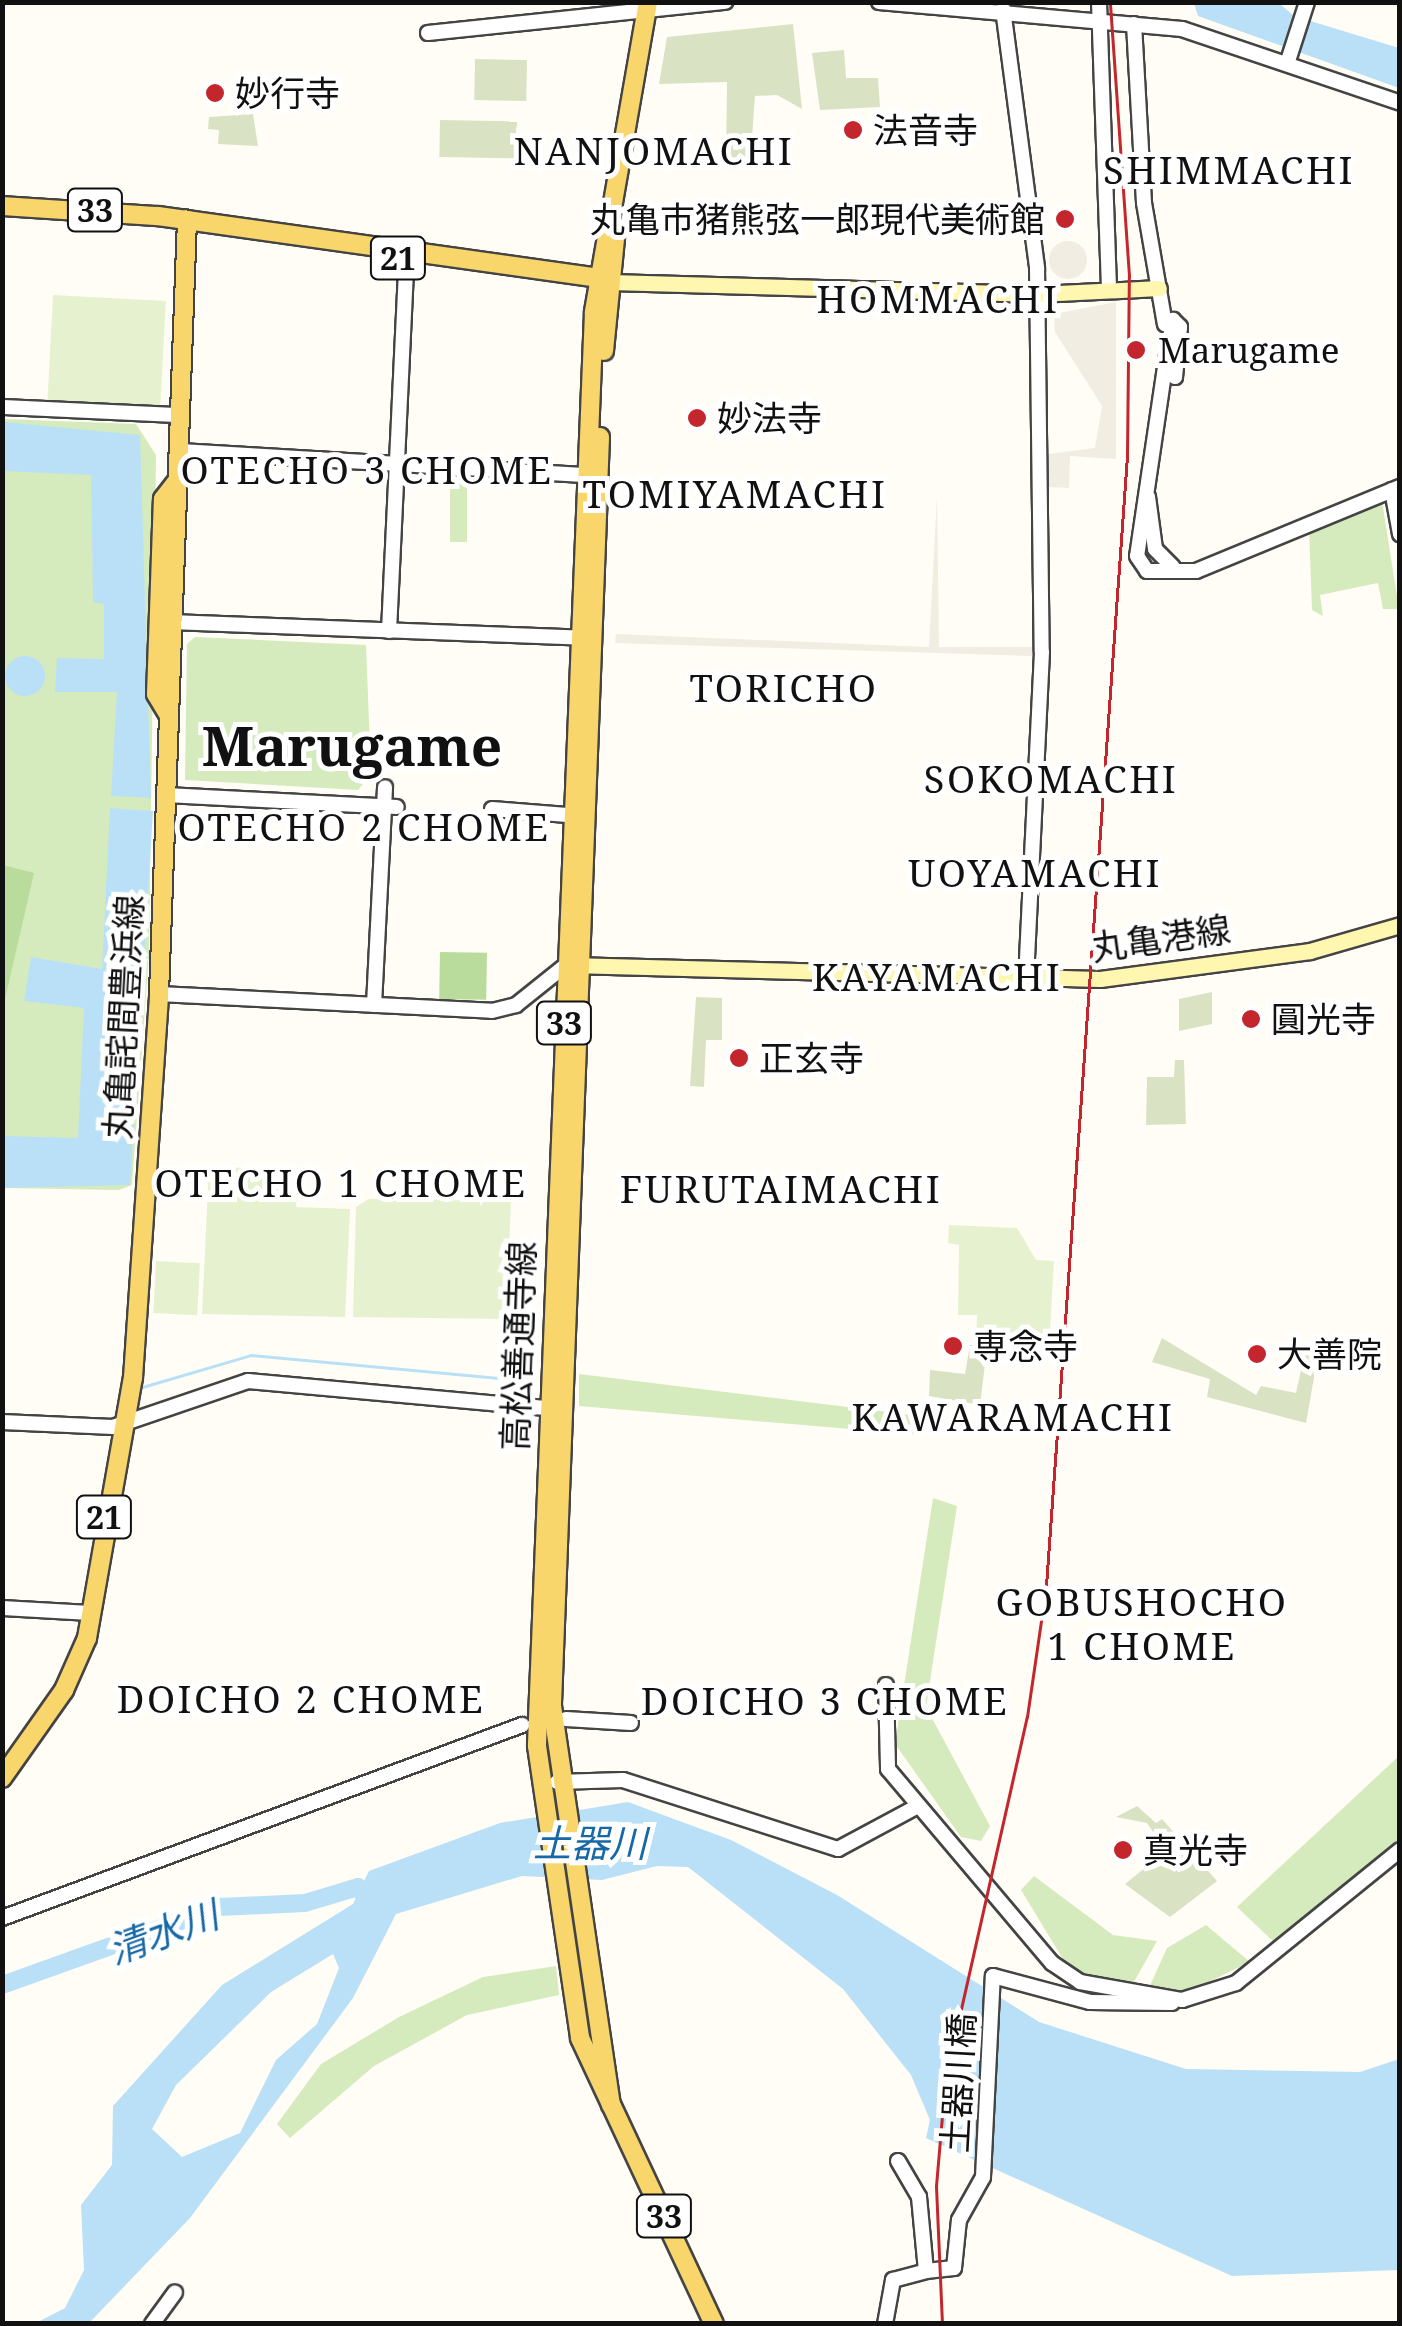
<!DOCTYPE html>
<html>
<head>
<meta charset="utf-8">
<style>
  body { margin:0 }
  #map { position:relative; width:1402px; height:2326px; overflow:hidden; background:#fffdf5; font-family:"Noto Serif","Noto Sans JP",serif }
  div>[style] { position:absolute }
  [style*='--x'] { left:calc(var(--x)*1px); top:calc(var(--y)*1px); width:calc(var(--w)*1px); rotate:calc(var(--a)*1deg) }
  .green>* { inset:0; background:#d5ebbd; transform-origin:0 0 }
  .forest>* { inset:0; background:#b9dc9c; transform-origin:0 0 }
  .cemetery>* { inset:0; background:#d9e3c4; transform-origin:0 0 }
  .pitch>* { inset:0; background:#e6f2cf; transform-origin:0 0 }
  .plaza>* { inset:0; background:#f1ede2 }
  .round { border-radius:50% }
  .water>* { inset:0; background:#b9e0f7 }
  .stream>* { height:2.5px; margin:-1.25px; padding:0 1.25px; transform-origin:1.25px; border-radius:1.25px; background:#b9e0f7 }
  .river>* { height:18px; margin:-9px; padding:0 9px; transform-origin:9px; border-radius:9px; background:#b9e0f7 }
  .roads { filter:drop-shadow(2px 0 #444) drop-shadow(-2px 0 #444) drop-shadow(0 2px #444) drop-shadow(0 -2px #444) }
  .tertiary>* { height:14px; margin:-7px; padding:0 7px; transform-origin:7px; border-radius:7px; background:#fff }
  .secondary>* { height:15px; margin:-7.5px; padding:0 7.5px; transform-origin:7.5px; border-radius:7.5px; background:#fff6b0 }
  .primary>* { height:18px; margin:-9px; padding:0 9px; transform-origin:9px; border-radius:9px; background:#f9d66b }
  .rail>* { height:2.5px; margin:-1.25px; padding:0 1.25px; transform-origin:1.25px; border-radius:1.25px; background:#c4262e }
  .dots>* { width:28px; height:28px; translate:-50% -50%; box-sizing:border-box; border:5px solid #fff; border-radius:50% }
  span { translate:-50% -50%; white-space:nowrap; text-align:center; line-height:1.15; -webkit-text-stroke:10px #fff; paint-order:stroke }
  .shield-label span { padding:2px 8px; background:#fff; border:2px solid; border-radius:8px; -webkit-text-stroke-width:0 }
  .shield-label { font-size:32px; color:#111; font-weight:700 }
  .poi-label { font-size:35px; color:#111 }
  .left { translate:0 -50%; text-align:left }
  .right { translate:-100% -50%; text-align:right }
  .street-label { font-size:35px; color:#111 }
  .neighbourhood-label { font-size:38px; color:#111; letter-spacing:2.5px }
  .water-label { font-size:38px; color:#1768a6; font-style:italic }
  .town-label { font-size:55px; color:#111; font-weight:700 }
  .frame { position:absolute; inset:0; border:5px solid #111; pointer-events:none }
</style>
</head>
<body>
<div id="map">
  <div class="green">
    <div style="clip-path:polygon(3px 419px,136px 424px,156px 455px,149px 953px,132px 1185px,119px 1190px,3px 1188px)"></div>
    <div style="left:450px;top:480px;width:17px;height:62px"></div>
    <div style="clip-path:polygon(1382px 501px,1399px 609px,1383px 609px,1378px 583px,1320px 595px,1323px 616px,1312px 610px,1309px 527px)"></div>
    <div style="clip-path:polygon(195px 637px,366px 645px,371px 774px,358px 790px,185px 780px,187px 644px)"></div>
    <div style="clip-path:polygon(579px 1374px,921px 1416px,921px 1435px,579px 1406px)"></div>
    <div style="clip-path:polygon(933px 1498px,957px 1506px,926px 1707px,990px 1826px,981px 1841px,961px 1837px,895px 1744px)"></div>
    <div style="clip-path:polygon(1399px 1756px,1399px 1842px,1276px 1944px,1237px 1907px)"></div>
    <div style="clip-path:polygon(1034px 1876px,1113px 1935px,1157px 1941px,1131px 1987px,1072px 1974px,1021px 1890px)"></div>
    <div style="clip-path:polygon(1206px 1925px,1250px 1962px,1181px 1995px,1148px 1990px,1167px 1948px)"></div>
    <div style="clip-path:polygon(556px 1966px,559px 1995px,467px 2015px,374px 2066px,290px 2138px,277px 2124px,321px 2064px,399px 2017px,483px 1977px)"></div>
  </div>
  <div class="forest">
    <div style="clip-path:polygon(3px 865px,34px 873px,3px 1008px,2px 865px)"></div>
    <div style="left:440px;top:952px;width:47px;height:47px;rotate:1deg"></div>
  </div>
  <div class="cemetery">
    <div style="clip-path:polygon(793px 24px,802px 109px,777px 95px,755px 96px,750px 165px,726px 161px,727px 82px,659px 84px,667px 37px)"></div>
    <div style="clip-path:polygon(844px 50px,846px 78px,878px 78px,880px 107px,820px 110px,812px 53px)"></div>
    <div style="left:527px;top:60px;width:41px;height:52px;rotate:91deg"></div>
    <div style="clip-path:polygon(253px 114px,258px 146px,218px 144px,219px 130px,208px 129px,209px 117px)"></div>
    <div style="left:440px;top:120px;width:77px;height:37px;rotate:1deg"></div>
    <div style="clip-path:polygon(1212px 992px,1212px 1024px,1179px 1031px,1179px 999px)"></div>
    <div style="clip-path:polygon(696px 997px,722px 998px,722px 1040px,706px 1040px,704px 1087px,690px 1086px)"></div>
    <div style="clip-path:polygon(1175px 1060px,1184px 1060px,1186px 1124px,1146px 1125px,1147px 1077px,1174px 1077px)"></div>
    <div style="clip-path:polygon(1162px 1338px,1256px 1395px,1261px 1386px,1296px 1393px,1305px 1352px,1318px 1355px,1306px 1423px,1207px 1397px,1210px 1379px,1152px 1362px)"></div>
    <div style="clip-path:polygon(970px 1345px,987px 1348px,980px 1405px,929px 1396px,930px 1370px,965px 1374px)"></div>
    <div style="clip-path:polygon(1137px 1806px,1156px 1823px,1162px 1819px,1217px 1881px,1170px 1917px,1125px 1884px,1166px 1851px,1147px 1823px,1116px 1817px)"></div>
  </div>
  <div class="pitch">
    <div style="left:53px;top:295px;width:113px;height:109px;rotate:3deg"></div>
    <div style="clip-path:polygon(209px 1166px,298px 1171px,296px 1207px,350px 1209px,345px 1317px,202px 1314px)"></div>
    <div style="clip-path:polygon(369px 1199px,511px 1201px,506px 1319px,353px 1317px,356px 1207px)"></div>
    <div style="clip-path:polygon(949px 1225px,1017px 1228px,1036px 1260px,1054px 1261px,1049px 1349px,1014px 1338px,1012px 1348px,976px 1346px,977px 1315px,958px 1315px,959px 1245px,948px 1243px)"></div>
    <div style="left:156px;top:1261px;width:44px;height:52px;rotate:3deg"></div>
  </div>
  <div class="plaza">
    <div class="round" style="left:1049px;top:241px;width:38px;height:38px"></div>
    <div style="clip-path:polygon(1116px 302px,1116px 459px,1070px 456px,1069px 488px,1049px 487px,1048px 454px,1095px 448px,1102px 406px,1055px 332px,1054px 314px)"></div>
    <div style="clip-path:polygon(1047px 490px,1043px 666px,1033px 666px,1033px 656px,615px 643px,616px 634px,929px 647px,937px 496px,939px 647px,1033px 647px,1032px 491px)"></div>
  </div>
  <div class="water">
    <div style="clip-path:polygon(1194px 3px,1279px 3px,1294px 16px,1399px 48px,1399px 88px,1198px 16px)"></div>
    <div style="clip-path:polygon(3px 422px,140px 435px,151px 798px,111px 796px,117px 692px,55px 692px,57px 658px,104px 659px,104px 604px,93px 602px,91px 475px,3px 471px)"></div>
    <div class="round" style="left:5px;top:656px;width:40px;height:40px"></div>
    <div style="clip-path:polygon(110px 808px,153px 811px,130px 1185px,3px 1188px,3px 1136px,78px 1138px,84px 1008px,24px 1001px,31px 957px,102px 969px)"></div>
    <div style="clip-path:polygon(evenodd,628px 1802px,731px 1840px,837px 1895px,1039px 2022px,1186px 2069px,1360px 2072px,1399px 2059px,1399px 2270px,1232px 2276px,926px 2138px,930px 2120px,911px 2075px,843px 1989px,688px 1867px,657px 1866px,602px 1880px,522px 1876px,396px 1914px,353px 1998px,190px 2218px,89px 2323px,34px 2324px,65px 2308px,84px 2270px,81px 2205px,112px 2165px,113px 2106px,222px 1985px,353px 1904px,369px 1871px,500px 1823px,628px 1802px,333px 1954px,339px 1968px,317px 2024px,276px 2060px,240px 2133px,182px 2157px,152px 2129px,176px 2085px,271px 1992px,333px 1954px)"></div>
  </div>
  <div class="stream">
    <div style="--x:139;--y:1388;--w:117;--a:-16.4"></div>
    <div style="--x:251;--y:1355;--w:282;--a:5.3"></div>
  </div>
  <div class="river">
    <div style="--x:2;--y:1985;--w:232;--a:-19.7"></div>
    <div style="--x:220;--y:1907;--w:85;--a:-2.7"></div>
    <div style="--x:305;--y:1903;--w:55;--a:-16.8"></div>
    <div style="--x:358;--y:1887;--w:28;--a:52"></div>
  </div>
  <div class="roads">
    <div class="tertiary">
      <div style="--x:879;--y:2;--w:304;--a:5.1"></div>
      <div style="--x:1182;--y:29;--w:230;--a:18.7"></div>
      <div style="--x:1099;--y:2;--w:288;--a:88"></div>
      <div style="--x:1003;--y:9;--w:261;--a:82.5"></div>
      <div style="--x:1037;--y:268;--w:384;--a:89.3"></div>
      <div style="--x:1042;--y:652;--w:324;--a:92.8"></div>
      <div style="--x:1134;--y:24;--w:179;--a:86.8"></div>
      <div style="--x:1144;--y:203;--w:123;--a:80.2"></div>
      <div style="--x:428;--y:33;--w:299;--a:-6"></div>
      <div style="--x:1287;--y:64;--w:65;--a:-72.1"></div>
      <div style="--x:1173;--y:320;--w:10;--a:45"></div>
      <div style="--x:1180;--y:327;--w:50;--a:95.7"></div>
      <div style="--x:1175;--y:377;--w:14;--a:-135"></div>
      <div style="--x:1165;--y:367;--w:48;--a:-80.3"></div>
      <div style="--x:1165;--y:367;--w:191;--a:98.4"></div>
      <div style="--x:1137;--y:556;--w:18;--a:56"></div>
      <div style="--x:1147;--y:571;--w:49;--a:0"></div>
      <div style="--x:1196;--y:571;--w:221;--a:-22.4"></div>
      <div style="--x:2;--y:407;--w:178;--a:2.6"></div>
      <div style="--x:179;--y:451;--w:419;--a:3.4"></div>
      <div style="--x:1392;--y:490;--w:45;--a:79.7"></div>
      <div style="--x:1148;--y:497;--w:52;--a:82.3"></div>
      <div style="--x:1155;--y:549;--w:25;--a:45"></div>
      <div style="--x:171;--y:622;--w:419;--a:2.2"></div>
      <div style="--x:389;--y:631;--w:382;--a:-87.3"></div>
      <div style="--x:166;--y:795;--w:231;--a:3"></div>
      <div style="--x:492;--y:809;--w:88;--a:4.5"></div>
      <div style="--x:159;--y:994;--w:333;--a:2.9"></div>
      <div style="--x:492;--y:1011;--w:25;--a:-14"></div>
      <div style="--x:516;--y:1005;--w:64;--a:-38.7"></div>
      <div style="--x:374;--y:1005;--w:218;--a:-87.1"></div>
      <div style="--x:2;--y:1422;--w:111;--a:2.6"></div>
      <div style="--x:113;--y:1427;--w:143;--a:-18.8"></div>
      <div style="--x:248;--y:1381;--w:310;--a:5.2"></div>
      <div style="--x:2;--y:1608;--w:90;--a:3.2"></div>
      <div style="--x:886;--y:1685;--w:84;--a:88.6"></div>
      <div style="--x:888;--y:1769;--w:254;--a:49.8"></div>
      <div style="--x:1052;--y:1963;--w:34;--a:34"></div>
      <div style="--x:1080;--y:1982;--w:104;--a:10"></div>
      <div style="--x:1182;--y:2000;--w:57;--a:-17.5"></div>
      <div style="--x:1236;--y:1983;--w:211;--a:-39"></div>
      <div style="--x:566;--y:1719;--w:65;--a:3.5"></div>
      <div style="--x:557;--y:1782;--w:66;--a:-1.7"></div>
      <div style="--x:623;--y:1780;--w:226;--a:17.8"></div>
      <div style="--x:838;--y:1849;--w:89;--a:-28.3"></div>
      <div style="--x:2;--y:1918;--w:555;--a:-20.36"></div>
      <div style="--x:898;--y:2161;--w:42;--a:59.7"></div>
      <div style="--x:919;--y:2197;--w:74;--a:84.6"></div>
      <div style="--x:926;--y:2271;--w:28;--a:-6"></div>
      <div style="--x:954;--y:2268;--w:48;--a:-84.1"></div>
      <div style="--x:959;--y:2220;--w:49;--a:-60.8"></div>
      <div style="--x:983;--y:2177;--w:201;--a:-87.2"></div>
      <div style="--x:993;--y:1976;--w:100;--a:15"></div>
      <div style="--x:1090;--y:2002;--w:82;--a:0.7"></div>
      <div style="--x:152;--y:2324;--w:39;--a:-54"></div>
      <div style="--x:885;--y:2324;--w:45;--a:-79.7"></div>
      <div style="--x:893;--y:2280;--w:34;--a:-15"></div>
    </div>
    <div class="secondary">
      <div style="--x:610;--y:282;--w:428;--a:1.6"></div>
      <div style="--x:1038;--y:294;--w:121;--a:-2.8"></div>
      <div style="--x:570;--y:965;--w:530;--a:1.51"></div>
      <div style="--x:1100;--y:979;--w:212;--a:-7.6"></div>
      <div style="--x:1310;--y:951;--w:94;--a:-16.1"></div>
    </div>
    <div class="primary">
      <div style="--x:648;--y:2;--w:315;--a:99.9"></div>
      <div style="--x:594;--y:312;--w:1435;--a:92.28"></div>
      <div style="--x:537;--y:1746;--w:295;--a:81.6"></div>
      <div style="--x:580;--y:2038;--w:316;--a:64.9"></div>
      <div style="--x:2;--y:206;--w:156;--a:3.7"></div>
      <div style="--x:158;--y:216;--w:451;--a:8"></div>
      <div style="--x:604;--y:351;--w:114;--a:-84.4"></div>
      <div style="--x:600;--y:437;--w:1270;--a:92.17"></div>
      <div style="--x:552;--y:1706;--w:403;--a:81.6"></div>
      <div style="--x:168;--y:714;--w:23;--a:-121"></div>
      <div style="--x:156;--y:694;--w:54;--a:-87.9"></div>
      <div style="--x:158;--y:640;--w:141;--a:-88"></div>
      <div style="--x:163;--y:499;--w:23;--a:-52"></div>
      <div style="--x:2;--y:1778;--w:108;--a:-54.8"></div>
      <div style="--x:64;--y:1690;--w:57;--a:-66.1"></div>
      <div style="--x:87;--y:1638;--w:264;--a:-80"></div>
      <div style="--x:133;--y:1378;--w:385;--a:-86.1"></div>
      <div style="--x:159;--y:994;--w:775;--a:-87.93"></div>
    </div>
  </div>
  <div class="rail">
    <div style="--x:942;--y:2324;--w:138;--a:-92.5"></div>
    <div style="--x:936;--y:2186;--w:106;--a:-85.1"></div>
    <div style="--x:945;--y:2080;--w:372;--a:-77.3"></div>
    <div style="--x:1027;--y:1717;--w:132;--a:-81.7"></div>
    <div style="--x:1046;--y:1586;--w:1134;--a:-85.9"></div>
    <div style="--x:1127;--y:455;--w:179;--a:-89.4"></div>
    <div style="--x:1129;--y:276;--w:275;--a:-94"></div>
  </div>
  <div class="dots">
    <div style="left:215px;top:93px;background:#c4262e"></div>
    <div style="left:853px;top:130px;background:#c4262e"></div>
    <div style="left:1065px;top:219px;background:#c4262e"></div>
    <div style="left:1136px;top:350px;background:#c4262e"></div>
    <div style="left:697px;top:418px;background:#c4262e"></div>
    <div style="left:1251px;top:1019px;background:#c4262e"></div>
    <div style="left:739px;top:1058px;background:#c4262e"></div>
    <div style="left:953px;top:1346px;background:#c4262e"></div>
    <div style="left:1257px;top:1354px;background:#c4262e"></div>
    <div style="left:1123px;top:1850px;background:#c4262e"></div>
  </div>
  <div class="shield-label">
    <span style="left:95px;top:210px">33</span>
    <span style="left:398px;top:258px">21</span>
    <span style="left:564px;top:1023px">33</span>
    <span style="left:104px;top:1517px">21</span>
    <span style="left:664px;top:2216px">33</span>
  </div>
  <div class="poi-label">
    <span class="left" style="left:235px;top:93px">妙行寺</span>
    <span class="left" style="left:873px;top:130px">法音寺</span>
    <span class="right" style="left:1045px;top:219px">丸亀市猪熊弦一郎現代美術館</span>
    <span class="left" style="left:1158px;top:350px">Marugame</span>
    <span class="left" style="left:717px;top:418px">妙法寺</span>
    <span class="left" style="left:1271px;top:1019px">圓光寺</span>
    <span class="left" style="left:759px;top:1058px">正玄寺</span>
    <span class="left" style="left:973px;top:1346px">専念寺</span>
    <span class="left" style="left:1277px;top:1354px">大善院</span>
    <span class="left" style="left:1143px;top:1850px">真光寺</span>
  </div>
  <div class="street-label">
    <span style="left:1161px;top:938px;rotate:-8deg">丸亀港線</span>
    <span style="left:123px;top:1017px;rotate:-87deg">丸亀詫間豊浜線</span>
    <span style="left:518px;top:1346px;rotate:-88deg">高松善通寺線</span>
    <span style="left:958px;top:2083px;rotate:-87deg">土器川橋</span>
  </div>
  <div class="neighbourhood-label">
    <span style="left:654px;top:151px">NANJOMACHI</span>
    <span style="left:1229px;top:170px">SHIMMACHI</span>
    <span style="left:938px;top:299px">HOMMACHI</span>
    <span style="left:367px;top:470px">OTECHO 3 CHOME</span>
    <span style="left:735px;top:494px">TOMIYAMACHI</span>
    <span style="left:784px;top:688px">TORICHO</span>
    <span style="left:1051px;top:779px">SOKOMACHI</span>
    <span style="left:364px;top:827px">OTECHO 2 CHOME</span>
    <span style="left:1035px;top:873px">UOYAMACHI</span>
    <span style="left:937px;top:977px">KAYAMACHI</span>
    <span style="left:341px;top:1183px">OTECHO 1 CHOME</span>
    <span style="left:781px;top:1189px">FURUTAIMACHI</span>
    <span style="left:1013px;top:1417px">KAWARAMACHI</span>
    <span style="left:1142px;top:1624px">GOBUSHOCHO<br>1 CHOME</span>
    <span style="left:301px;top:1699px">DOICHO 2 CHOME</span>
    <span style="left:825px;top:1701px">DOICHO 3 CHOME</span>
  </div>
  <div class="water-label">
    <span style="left:590px;top:1843px">土器川</span>
    <span style="left:163px;top:1932px;rotate:-20deg">清水川</span>
  </div>
  <div class="town-label">
    <span style="left:352px;top:745px">Marugame</span>
  </div>
  <div class="frame"></div>
</div>
</body>
</html>
